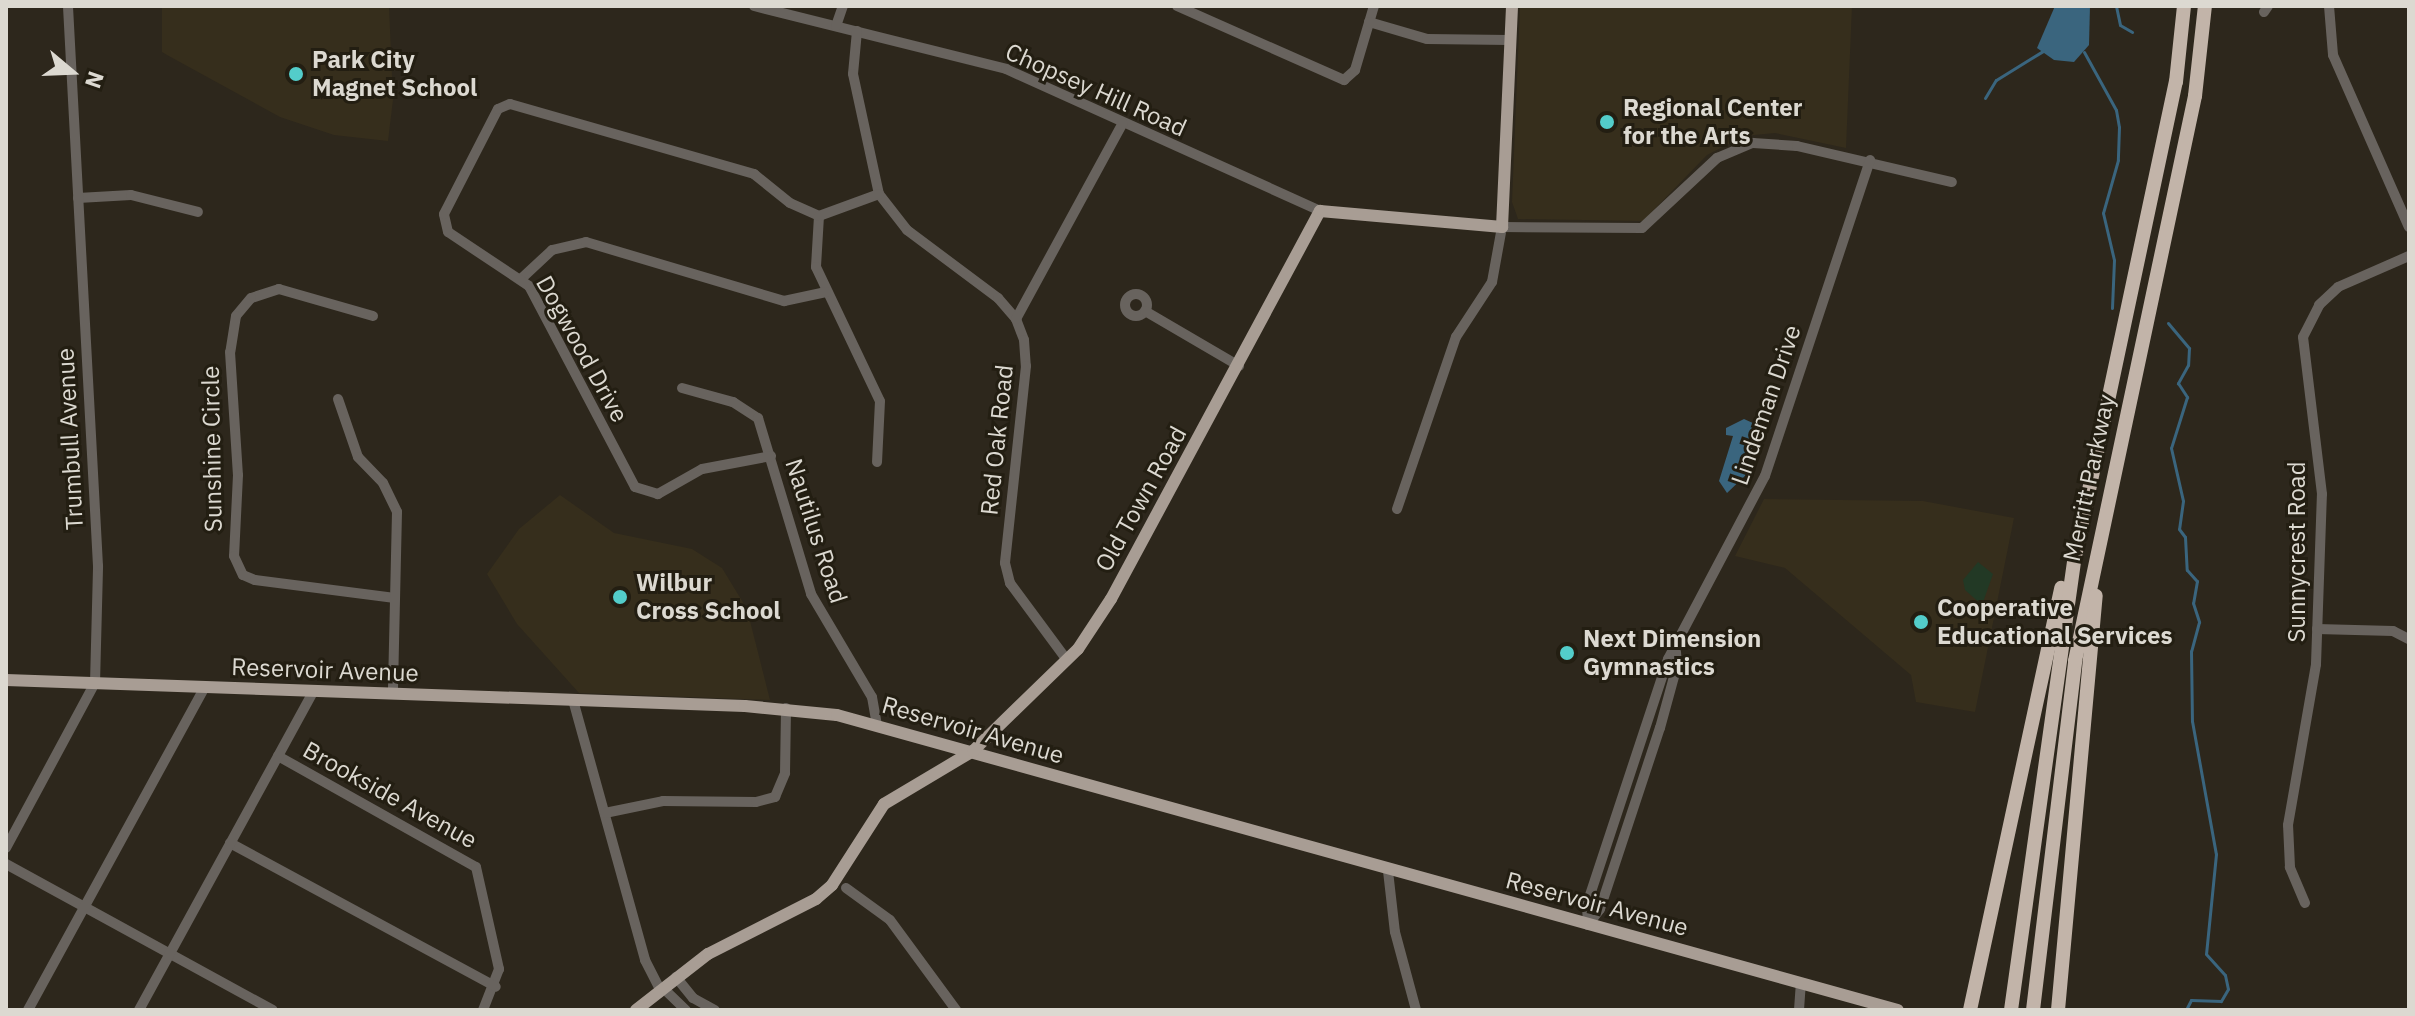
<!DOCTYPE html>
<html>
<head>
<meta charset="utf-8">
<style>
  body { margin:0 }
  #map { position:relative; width:2415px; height:1016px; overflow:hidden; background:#2d271c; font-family:"IBM Plex Sans",sans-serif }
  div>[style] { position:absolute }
  .built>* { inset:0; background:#362e1c }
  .green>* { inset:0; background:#223925 }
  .water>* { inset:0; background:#3a657e }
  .stream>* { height:3px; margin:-1.5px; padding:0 1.5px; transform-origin:1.5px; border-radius:1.5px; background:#3a657e }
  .minor>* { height:10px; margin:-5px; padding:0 5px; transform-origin:5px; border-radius:5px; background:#68635e }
  .minor>.ring { margin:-5px; padding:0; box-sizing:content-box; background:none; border:10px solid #68635e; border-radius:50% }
  .major>* { height:12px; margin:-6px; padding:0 6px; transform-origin:6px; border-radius:6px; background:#a89d94 }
  .highway>* { height:14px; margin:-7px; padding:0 7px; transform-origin:7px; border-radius:7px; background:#c2b4a9 }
  .dots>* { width:22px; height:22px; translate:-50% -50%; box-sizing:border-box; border:4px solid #231e12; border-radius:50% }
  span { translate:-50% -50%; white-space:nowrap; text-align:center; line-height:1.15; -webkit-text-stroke:6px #231e12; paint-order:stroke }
  .poi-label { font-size:24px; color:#dcd9d1; font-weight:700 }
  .left { translate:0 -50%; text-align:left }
  .street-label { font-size:24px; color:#dcd9d1 }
  .frame { position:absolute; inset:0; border:8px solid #dcd9d1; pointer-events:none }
  .north { position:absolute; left:32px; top:32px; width:80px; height:80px; -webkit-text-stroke:6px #231e12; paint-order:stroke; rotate:109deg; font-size:22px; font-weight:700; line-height:32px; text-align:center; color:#dcd9d1 }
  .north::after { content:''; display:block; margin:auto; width:28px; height:36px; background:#dcd9d1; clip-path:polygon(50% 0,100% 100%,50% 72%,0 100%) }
</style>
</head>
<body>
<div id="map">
  <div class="built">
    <i style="clip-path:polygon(162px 6px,389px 6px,393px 100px,388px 141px,334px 135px,280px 117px,167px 55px,162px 52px)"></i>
    <i style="clip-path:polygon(1520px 6px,1852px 6px,1846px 148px,1775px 133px,1744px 136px,1707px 155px,1643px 221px,1518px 219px,1512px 202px)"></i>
    <i style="clip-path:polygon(560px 495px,614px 533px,692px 549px,722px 568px,747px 609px,770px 700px,579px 693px,517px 624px,487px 574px,519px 529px)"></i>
    <i style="clip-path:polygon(1764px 499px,1923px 501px,2014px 518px,1975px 712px,1916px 702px,1911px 675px,1785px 568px,1735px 556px)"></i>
  </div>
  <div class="green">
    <i style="clip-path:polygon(1978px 562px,1993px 574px,1982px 605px,1965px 590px,1963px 580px)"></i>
  </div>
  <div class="water">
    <i style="clip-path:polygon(2055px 6px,2090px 6px,2089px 45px,2074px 62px,2054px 60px,2037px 48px)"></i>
    <i style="clip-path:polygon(1744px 419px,1755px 424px,1749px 472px,1727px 493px,1719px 481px,1733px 436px,1726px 435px,1726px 428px)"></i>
  </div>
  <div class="stream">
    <i style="left:2116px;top:6px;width:19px;rotate:78deg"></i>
    <i style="left:2120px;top:25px;width:14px;rotate:30deg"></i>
    <i style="left:2084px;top:52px;width:66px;rotate:61.1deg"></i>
    <i style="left:2116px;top:110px;width:17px;rotate:80deg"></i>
    <i style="left:2119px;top:127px;width:33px;rotate:92deg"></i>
    <i style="left:2118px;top:160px;width:55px;rotate:105.8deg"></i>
    <i style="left:2103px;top:213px;width:48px;rotate:76.8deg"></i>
    <i style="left:2114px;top:260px;width:48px;rotate:92.4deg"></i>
    <i style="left:1985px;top:98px;width:21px;rotate:-59deg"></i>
    <i style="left:1996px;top:80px;width:55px;rotate:-31.7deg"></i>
    <i style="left:2168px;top:323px;width:33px;rotate:50deg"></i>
    <i style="left:2189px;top:348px;width:17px;rotate:93deg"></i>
    <i style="left:2188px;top:365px;width:21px;rotate:119deg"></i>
    <i style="left:2178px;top:383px;width:17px;rotate:57deg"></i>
    <i style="left:2187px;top:397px;width:53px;rotate:107.4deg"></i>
    <i style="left:2171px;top:448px;width:54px;rotate:77.2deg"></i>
    <i style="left:2183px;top:501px;width:28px;rotate:98deg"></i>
    <i style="left:2179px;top:529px;width:10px;rotate:53deg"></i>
    <i style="left:2185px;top:537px;width:33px;rotate:87deg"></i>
    <i style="left:2187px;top:570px;width:15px;rotate:48deg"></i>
    <i style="left:2197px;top:581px;width:22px;rotate:100deg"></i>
    <i style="left:2193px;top:603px;width:20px;rotate:72deg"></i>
    <i style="left:2199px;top:622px;width:30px;rotate:105deg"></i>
    <i style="left:2191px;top:651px;width:70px;rotate:89.2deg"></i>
    <i style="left:2192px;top:721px;width:135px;rotate:79.8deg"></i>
    <i style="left:2216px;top:854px;width:100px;rotate:95.7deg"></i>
    <i style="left:2206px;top:954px;width:28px;rotate:48deg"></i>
    <i style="left:2225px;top:975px;width:14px;rotate:78deg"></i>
    <i style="left:2228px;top:989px;width:14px;rotate:120deg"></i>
    <i style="left:2221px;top:1001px;width:30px;rotate:-178deg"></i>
    <i style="left:2191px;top:1000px;width:11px;rotate:117deg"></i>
  </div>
  <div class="minor">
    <i style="left:754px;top:6px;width:260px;rotate:14deg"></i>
    <i style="left:1006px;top:69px;width:345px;rotate:24.3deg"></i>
    <i style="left:1177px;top:6px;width:183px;rotate:23.9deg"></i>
    <i style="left:1344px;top:80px;width:15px;rotate:-42deg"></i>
    <i style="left:1355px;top:70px;width:67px;rotate:-73.5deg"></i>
    <i style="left:2329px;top:6px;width:49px;rotate:85.3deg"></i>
    <i style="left:2333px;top:55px;width:188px;rotate:66.2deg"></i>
    <i style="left:2264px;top:12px;width:7px;rotate:-56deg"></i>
    <i style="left:1369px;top:22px;width:60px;rotate:16.3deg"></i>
    <i style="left:1427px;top:39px;width:82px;rotate:0.7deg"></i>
    <i style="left:836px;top:26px;width:21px;rotate:-71deg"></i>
    <i style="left:857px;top:31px;width:43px;rotate:95.3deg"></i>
    <i style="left:853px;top:74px;width:123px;rotate:77.8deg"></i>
    <i style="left:879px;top:194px;width:46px;rotate:52.1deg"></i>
    <i style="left:907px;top:230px;width:114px;rotate:36.8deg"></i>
    <i style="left:998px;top:298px;width:28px;rotate:49deg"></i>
    <i style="left:1016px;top:319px;width:22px;rotate:69deg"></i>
    <i style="left:1024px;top:340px;width:26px;rotate:86deg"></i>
    <i style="left:1026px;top:366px;width:198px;rotate:96.1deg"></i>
    <i style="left:1005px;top:563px;width:21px;rotate:76deg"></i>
    <i style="left:1010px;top:583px;width:96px;rotate:53.5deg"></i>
    <i style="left:78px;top:198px;width:53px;rotate:-3.2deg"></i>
    <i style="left:131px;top:195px;width:69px;rotate:14.2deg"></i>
    <i style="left:819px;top:216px;width:51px;rotate:93.4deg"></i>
    <i style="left:816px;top:267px;width:148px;rotate:64.5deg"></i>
    <i style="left:880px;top:401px;width:61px;rotate:92.8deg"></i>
    <i style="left:522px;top:278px;width:41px;rotate:-43deg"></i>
    <i style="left:552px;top:250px;width:35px;rotate:-13deg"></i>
    <i style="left:586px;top:242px;width:207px;rotate:16.6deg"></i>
    <i style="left:784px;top:301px;width:43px;rotate:-12.1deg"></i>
    <i class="ring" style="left:1125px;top:294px;width:12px;height:12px"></i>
    <i style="left:1145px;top:311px;width:109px;rotate:30.3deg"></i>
    <i style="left:373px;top:316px;width:98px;rotate:-164deg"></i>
    <i style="left:279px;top:289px;width:29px;rotate:162deg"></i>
    <i style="left:251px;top:298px;width:23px;rotate:130deg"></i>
    <i style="left:236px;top:316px;width:36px;rotate:99deg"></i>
    <i style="left:230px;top:352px;width:123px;rotate:86.3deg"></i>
    <i style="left:238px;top:475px;width:81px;rotate:92.8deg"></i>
    <i style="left:234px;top:556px;width:21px;rotate:65deg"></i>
    <i style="left:243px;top:575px;width:13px;rotate:23deg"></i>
    <i style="left:255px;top:580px;width:141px;rotate:7.3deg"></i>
    <i style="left:1016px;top:319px;width:223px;rotate:-61.4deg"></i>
    <i style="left:682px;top:388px;width:53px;rotate:15.4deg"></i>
    <i style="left:733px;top:402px;width:30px;rotate:33deg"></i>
    <i style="left:758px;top:418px;width:184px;rotate:73.2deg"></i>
    <i style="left:811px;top:594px;width:120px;rotate:59.4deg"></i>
    <i style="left:872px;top:697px;width:28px;rotate:80deg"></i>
    <i style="left:338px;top:399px;width:61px;rotate:71deg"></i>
    <i style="left:358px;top:457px;width:36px;rotate:46deg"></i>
    <i style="left:383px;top:483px;width:32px;rotate:64deg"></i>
    <i style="left:397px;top:512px;width:182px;rotate:91.3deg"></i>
    <i style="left:771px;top:456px;width:70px;rotate:169.3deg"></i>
    <i style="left:702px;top:469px;width:51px;rotate:150.4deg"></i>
    <i style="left:658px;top:494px;width:24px;rotate:-163deg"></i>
    <i style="left:635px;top:487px;width:227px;rotate:-117.8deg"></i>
    <i style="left:529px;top:286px;width:97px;rotate:-146.3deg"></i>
    <i style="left:448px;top:232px;width:18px;rotate:-103deg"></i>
    <i style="left:444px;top:214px;width:118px;rotate:-62.8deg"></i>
    <i style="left:498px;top:109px;width:13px;rotate:-23deg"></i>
    <i style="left:510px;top:104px;width:254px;rotate:16deg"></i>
    <i style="left:754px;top:174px;width:46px;rotate:38.9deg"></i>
    <i style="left:790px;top:203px;width:32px;rotate:24deg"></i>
    <i style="left:819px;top:216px;width:64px;rotate:-20.1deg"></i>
    <i style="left:1397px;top:509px;width:182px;rotate:-71.1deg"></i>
    <i style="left:1456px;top:337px;width:66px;rotate:-56.8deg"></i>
    <i style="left:1492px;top:282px;width:56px;rotate:-79.7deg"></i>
    <i style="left:1502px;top:227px;width:140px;rotate:0.4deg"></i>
    <i style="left:1642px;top:228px;width:103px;rotate:-43deg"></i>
    <i style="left:1717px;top:158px;width:39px;rotate:-23deg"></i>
    <i style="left:1753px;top:143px;width:44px;rotate:3.9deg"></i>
    <i style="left:1797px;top:146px;width:159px;rotate:13.1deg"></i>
    <i style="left:2317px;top:629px;width:76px;rotate:1.5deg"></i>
    <i style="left:2393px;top:631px;width:18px;rotate:27deg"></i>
    <i style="left:573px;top:700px;width:270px;rotate:74.5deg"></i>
    <i style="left:645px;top:960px;width:34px;rotate:63deg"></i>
    <i style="left:278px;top:756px;width:227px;rotate:29.3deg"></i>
    <i style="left:476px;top:867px;width:105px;rotate:77.3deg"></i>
    <i style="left:499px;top:969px;width:44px;rotate:111.3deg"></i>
    <i style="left:605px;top:813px;width:59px;rotate:-11.7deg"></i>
    <i style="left:663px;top:801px;width:93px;rotate:0.6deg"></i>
    <i style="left:756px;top:802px;width:20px;rotate:-15deg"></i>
    <i style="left:775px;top:797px;width:26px;rotate:-67deg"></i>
    <i style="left:785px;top:773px;width:65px;rotate:-89.1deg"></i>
    <i style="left:230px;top:843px;width:302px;rotate:28.4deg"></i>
    <i style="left:6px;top:848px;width:187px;rotate:-61.7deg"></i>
    <i style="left:95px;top:683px;width:117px;rotate:-88.5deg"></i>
    <i style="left:98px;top:566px;width:561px;rotate:-93.07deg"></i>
    <i style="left:6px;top:864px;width:304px;rotate:28.7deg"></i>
    <i style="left:1388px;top:871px;width:61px;rotate:83.5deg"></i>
    <i style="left:1395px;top:932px;width:81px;rotate:74.9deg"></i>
    <i style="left:846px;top:888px;width:54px;rotate:36deg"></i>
    <i style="left:890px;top:920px;width:112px;rotate:53.7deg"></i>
    <i style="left:2305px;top:903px;width:39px;rotate:-113deg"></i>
    <i style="left:2290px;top:867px;width:42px;rotate:-92.7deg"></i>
    <i style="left:2288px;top:825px;width:163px;rotate:-80.1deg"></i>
    <i style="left:2316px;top:664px;width:170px;rotate:-88deg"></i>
    <i style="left:2322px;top:494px;width:158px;rotate:-96.9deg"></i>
    <i style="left:2303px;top:337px;width:36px;rotate:-63deg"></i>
    <i style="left:2319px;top:305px;width:26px;rotate:-43deg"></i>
    <i style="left:2338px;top:287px;width:77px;rotate:-23.6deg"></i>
    <i style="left:1588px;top:925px;width:21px;rotate:-93deg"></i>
    <i style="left:1587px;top:904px;width:258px;rotate:-71.7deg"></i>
    <i style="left:1668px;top:659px;width:207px;rotate:-62.1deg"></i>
    <i style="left:1765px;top:476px;width:333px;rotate:-71.6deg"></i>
    <i style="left:1588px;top:925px;width:20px;rotate:-53deg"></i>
    <i style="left:1600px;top:909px;width:191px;rotate:-71.7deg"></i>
    <i style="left:1660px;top:728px;width:64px;rotate:-74.7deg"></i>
    <i style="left:1677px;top:666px;width:14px;rotate:-94deg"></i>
    <i style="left:676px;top:977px;width:27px;rotate:51deg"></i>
    <i style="left:693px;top:998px;width:25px;rotate:29deg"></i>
    <i style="left:663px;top:988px;width:32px;rotate:44deg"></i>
    <i style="left:28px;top:1010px;width:367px;rotate:-61.3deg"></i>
    <i style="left:139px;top:1010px;width:364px;rotate:-61.3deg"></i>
    <i style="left:1799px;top:1010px;width:27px;rotate:-86deg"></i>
  </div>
  <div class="major">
    <i style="left:6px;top:680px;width:739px;rotate:2.01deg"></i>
    <i style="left:745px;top:706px;width:92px;rotate:5.6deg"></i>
    <i style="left:837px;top:715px;width:1101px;rotate:15.54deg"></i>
    <i style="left:636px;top:1010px;width:91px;rotate:-37.9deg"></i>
    <i style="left:708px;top:954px;width:121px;rotate:-27deg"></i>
    <i style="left:816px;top:899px;width:21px;rotate:-41deg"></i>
    <i style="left:832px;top:885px;width:96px;rotate:-57.3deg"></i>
    <i style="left:884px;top:804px;width:104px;rotate:-30.8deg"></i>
    <i style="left:973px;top:751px;width:146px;rotate:-44.2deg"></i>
    <i style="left:1078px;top:649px;width:60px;rotate:-56.6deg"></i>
    <i style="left:1111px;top:599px;width:441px;rotate:-61.7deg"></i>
    <i style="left:1320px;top:211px;width:183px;rotate:5deg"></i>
    <i style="left:1502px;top:227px;width:221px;rotate:-87.4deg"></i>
  </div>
  <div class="highway">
    <i style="left:1970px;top:1010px;width:432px;rotate:-77.8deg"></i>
    <i style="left:2011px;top:1010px;width:458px;rotate:-82deg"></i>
    <i style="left:2075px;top:556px;width:485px;rotate:-78deg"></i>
    <i style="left:2176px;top:82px;width:76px;rotate:-84deg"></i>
    <i style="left:2033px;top:1010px;width:352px;rotate:-83.1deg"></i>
    <i style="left:2075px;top:661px;width:578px;rotate:-78.01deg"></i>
    <i style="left:2195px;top:96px;width:91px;rotate:-83.7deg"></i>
    <i style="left:2058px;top:1010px;width:416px;rotate:-84.8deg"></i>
  </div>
  <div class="dots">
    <i style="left:296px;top:74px;background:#53cdca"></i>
    <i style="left:1607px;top:122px;background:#53cdca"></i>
    <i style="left:620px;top:597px;background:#53cdca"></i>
    <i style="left:1921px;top:622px;background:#53cdca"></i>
    <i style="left:1567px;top:653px;background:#53cdca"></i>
  </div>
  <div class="poi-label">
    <span class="left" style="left:312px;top:74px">Park City<br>Magnet School</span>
    <span class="left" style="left:1623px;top:122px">Regional Center<br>for the Arts</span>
    <span class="left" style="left:636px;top:597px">Wilbur<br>Cross School</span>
    <span class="left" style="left:1937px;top:622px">Cooperative<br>Educational Services</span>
    <span class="left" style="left:1583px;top:653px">Next Dimension<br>Gymnastics</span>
  </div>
  <div class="street-label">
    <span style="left:1096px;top:90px;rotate:24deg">Chopsey Hill Road</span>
    <span style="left:582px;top:349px;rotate:61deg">Dogwood Drive</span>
    <span style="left:1766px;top:405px;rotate:-71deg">Lindeman Drive</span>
    <span style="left:70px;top:439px;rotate:-93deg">Trumbull Avenue</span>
    <span style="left:997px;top:440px;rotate:-84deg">Red Oak Road</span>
    <span style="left:212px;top:449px;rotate:-91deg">Sunshine Circle</span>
    <span style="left:2089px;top:478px;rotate:-78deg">Merritt Parkway</span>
    <span style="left:1141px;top:499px;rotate:-61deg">Old Town Road</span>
    <span style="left:816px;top:531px;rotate:72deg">Nautilus Road</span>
    <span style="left:2297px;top:552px;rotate:-90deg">Sunnycrest Road</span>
    <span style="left:325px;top:670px;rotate:2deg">Reservoir Avenue</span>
    <span style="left:973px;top:730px;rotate:16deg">Reservoir Avenue</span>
    <span style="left:390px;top:795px;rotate:29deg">Brookside Avenue</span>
    <span style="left:1597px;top:904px;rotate:15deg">Reservoir Avenue</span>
  </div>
  <div class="frame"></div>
  <div class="north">N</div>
</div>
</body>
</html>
